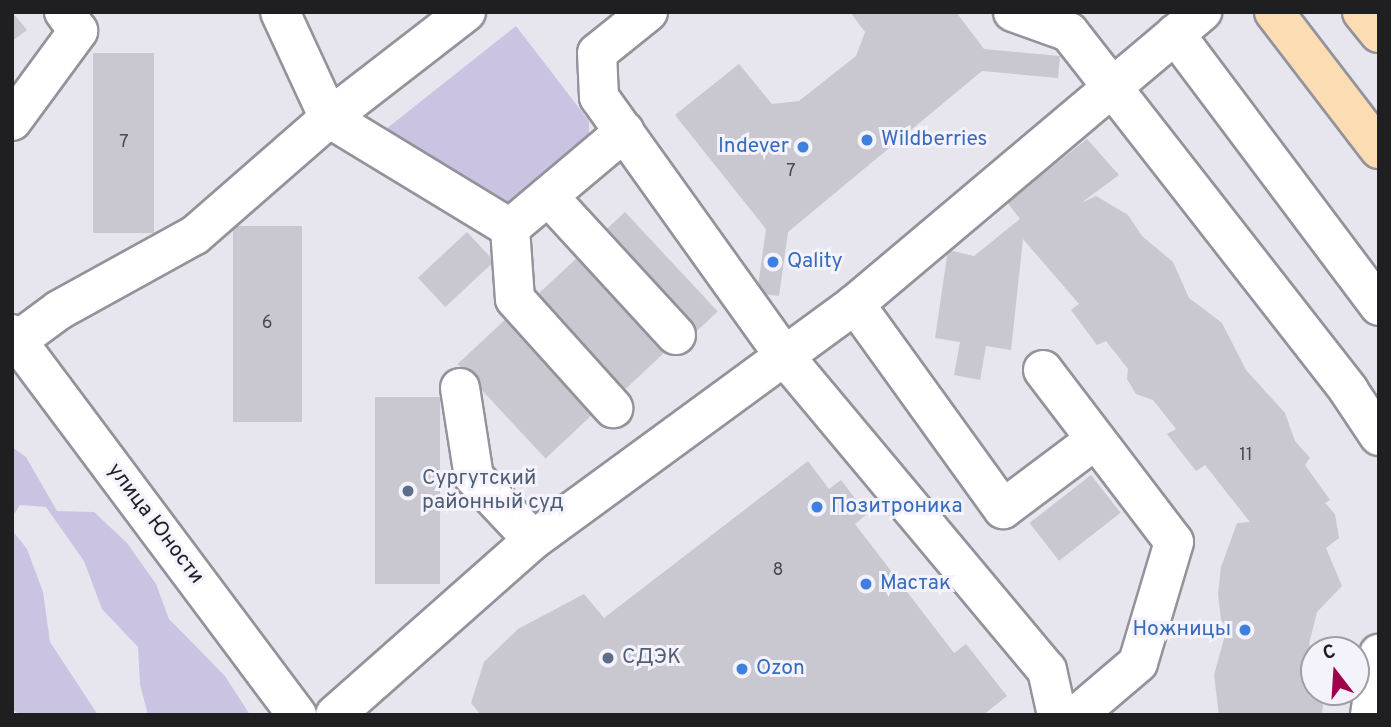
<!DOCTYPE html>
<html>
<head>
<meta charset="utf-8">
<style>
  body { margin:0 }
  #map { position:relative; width:1391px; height:727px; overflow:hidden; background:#e7e5ee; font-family:Overpass,sans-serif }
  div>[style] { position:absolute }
  .green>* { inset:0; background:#cbc3e2 }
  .building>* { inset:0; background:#c9c7d0; transform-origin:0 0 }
  .roads { filter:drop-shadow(2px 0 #94929b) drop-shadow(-2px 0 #94929b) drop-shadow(0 2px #94929b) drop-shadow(0 -2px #94929b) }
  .minor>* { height:38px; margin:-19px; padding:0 19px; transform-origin:19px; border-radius:19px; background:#fff }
  .major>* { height:38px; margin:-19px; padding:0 19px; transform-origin:19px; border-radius:19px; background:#fcdcb2 }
  .dots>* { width:19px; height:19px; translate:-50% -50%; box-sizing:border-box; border:4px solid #f4f2fb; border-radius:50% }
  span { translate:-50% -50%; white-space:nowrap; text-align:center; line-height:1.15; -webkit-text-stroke:6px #f4f2fb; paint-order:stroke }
  .number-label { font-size:18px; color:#4a494e }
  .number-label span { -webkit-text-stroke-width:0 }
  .shop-label { font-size:21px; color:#366cbe }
  .left { translate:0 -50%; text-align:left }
  .right { translate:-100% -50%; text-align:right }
  .service-label { font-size:21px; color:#4e5e75 }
  .street-label { font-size:21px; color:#1f1f22 }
  .frame { position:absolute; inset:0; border:14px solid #1f1f22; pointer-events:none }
  .north { position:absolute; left:1300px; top:636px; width:70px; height:70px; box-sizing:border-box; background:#f4f2fb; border:2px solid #9f9ea4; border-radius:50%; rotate:343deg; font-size:19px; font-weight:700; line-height:28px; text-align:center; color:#1f1f22 }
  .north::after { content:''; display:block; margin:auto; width:24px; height:32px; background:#9e034b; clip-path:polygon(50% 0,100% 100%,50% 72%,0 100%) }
</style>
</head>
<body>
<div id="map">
  <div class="green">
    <i style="clip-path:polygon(516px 26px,589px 121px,589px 147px,508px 207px,381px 133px)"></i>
    <i style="clip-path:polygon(12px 447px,26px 457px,57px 511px,94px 512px,127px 543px,156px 584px,169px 619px,225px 676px,250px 715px,148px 715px,140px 684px,138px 647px,102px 609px,84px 561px,46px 507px,20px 505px,12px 517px)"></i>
    <i style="clip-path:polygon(12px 530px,27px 549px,43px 592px,50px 642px,98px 715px,21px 715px,12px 710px)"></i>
  </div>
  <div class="building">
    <i style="clip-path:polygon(12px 12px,27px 30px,12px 41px)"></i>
    <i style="clip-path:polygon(850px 12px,956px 12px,984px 49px,1060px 56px,1058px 78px,982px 71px,788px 232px,779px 296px,757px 293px,766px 229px,675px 115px,739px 64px,772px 104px,799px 101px,856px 56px,865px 32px)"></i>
    <i style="left:93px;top:53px;width:61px;height:180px"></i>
    <i style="clip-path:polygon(1087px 139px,1119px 175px,1081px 203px,1096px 196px,1128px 215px,1142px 236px,1173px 262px,1189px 298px,1222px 323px,1246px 370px,1285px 413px,1295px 441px,1310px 458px,1305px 465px,1330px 500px,1325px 503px,1335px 514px,1339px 538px,1326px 548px,1342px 586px,1317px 612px,1309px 644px,1314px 650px,1314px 692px,1324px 692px,1322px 715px,1219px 715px,1214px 675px,1227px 628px,1221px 620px,1218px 594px,1221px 567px,1237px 523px,1250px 522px,1205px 465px,1196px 471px,1167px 434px,1176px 429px,1153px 400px,1136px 394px,1127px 379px,1128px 369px,1106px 341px,1097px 345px,1071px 310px,1079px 304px,1023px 239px,1011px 350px,986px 346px,980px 380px,954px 375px,960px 342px,935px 338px,948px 250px,974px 256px,1020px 219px,1007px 202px)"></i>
    <i style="left:625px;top:212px;width:136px;height:35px;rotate:47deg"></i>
    <i style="left:233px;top:226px;width:69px;height:196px"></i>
    <i style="left:467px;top:232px;width:40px;height:67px;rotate:47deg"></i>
    <i style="left:580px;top:255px;width:129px;height:66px;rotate:47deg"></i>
    <i style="left:508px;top:317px;width:129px;height:69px;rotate:47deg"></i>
    <i style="left:375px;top:397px;width:65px;height:187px"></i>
    <i style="clip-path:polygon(808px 461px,829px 489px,841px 480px,867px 514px,855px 524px,954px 653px,966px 644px,1007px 696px,983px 715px,481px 715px,471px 703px,484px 662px,518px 629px,584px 594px,604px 618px)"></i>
    <i style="left:1091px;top:475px;width:48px;height:78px;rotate:52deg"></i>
  </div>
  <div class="roads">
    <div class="minor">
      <i style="left:280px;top:12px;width:117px;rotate:65.2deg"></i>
      <i style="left:329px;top:118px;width:212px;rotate:31.3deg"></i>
      <i style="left:510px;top:228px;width:150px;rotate:-40.1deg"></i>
      <i style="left:648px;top:12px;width:65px;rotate:141.2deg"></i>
      <i style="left:597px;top:53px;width:44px;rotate:87.4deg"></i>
      <i style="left:599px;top:97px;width:320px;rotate:54.4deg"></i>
      <i style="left:785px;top:357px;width:408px;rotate:50.1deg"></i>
      <i style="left:1047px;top:670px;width:46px;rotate:77.5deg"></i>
      <i style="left:1013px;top:12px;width:59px;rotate:19.7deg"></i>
      <i style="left:1069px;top:32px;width:455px;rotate:52deg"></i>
      <i style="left:1349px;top:391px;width:54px;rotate:56.3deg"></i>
      <i style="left:1175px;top:34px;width:340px;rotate:53.1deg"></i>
      <i style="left:12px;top:121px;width:112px;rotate:-53.7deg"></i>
      <i style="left:78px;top:31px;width:24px;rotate:-126deg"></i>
      <i style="left:548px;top:196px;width:189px;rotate:47.4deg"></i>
      <i style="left:510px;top:228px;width:71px;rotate:86deg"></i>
      <i style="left:515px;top:299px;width:147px;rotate:48deg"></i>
      <i style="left:855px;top:304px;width:253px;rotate:54.2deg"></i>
      <i style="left:1003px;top:509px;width:115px;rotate:-36.9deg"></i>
      <i style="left:12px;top:334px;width:476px;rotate:53.2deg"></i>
      <i style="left:17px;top:341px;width:52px;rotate:-36.4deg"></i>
      <i style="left:59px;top:310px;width:155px;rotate:-28.9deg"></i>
      <i style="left:195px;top:235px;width:178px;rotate:-41.1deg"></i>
      <i style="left:329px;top:118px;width:173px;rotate:-37.7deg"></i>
      <i style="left:1043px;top:370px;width:216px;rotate:52.7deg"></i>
      <i style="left:1174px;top:542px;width:126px;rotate:106.6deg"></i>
      <i style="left:1138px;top:663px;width:80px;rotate:139.6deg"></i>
      <i style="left:460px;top:388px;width:90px;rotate:81.1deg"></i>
      <i style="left:474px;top:477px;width:86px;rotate:46.9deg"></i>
      <i style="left:335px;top:715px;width:264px;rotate:-41.5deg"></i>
      <i style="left:533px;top:540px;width:399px;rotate:-36.2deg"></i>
      <i style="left:855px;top:304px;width:454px;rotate:-40.1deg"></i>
      <i style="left:1370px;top:715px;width:62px;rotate:-81.6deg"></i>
    </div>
    <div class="major">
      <i style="left:1274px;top:12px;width:173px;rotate:52.5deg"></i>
      <i style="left:1362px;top:12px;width:27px;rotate:51deg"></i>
    </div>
  </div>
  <div class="dots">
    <i style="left:867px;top:140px;background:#3f7fe0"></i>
    <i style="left:803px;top:147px;background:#3f7fe0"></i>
    <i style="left:773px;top:262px;background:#3f7fe0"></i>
    <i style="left:408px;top:491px;background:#5c6f8a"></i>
    <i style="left:817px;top:507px;background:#3f7fe0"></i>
    <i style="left:866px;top:584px;background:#3f7fe0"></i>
    <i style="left:1245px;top:630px;background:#3f7fe0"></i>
    <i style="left:608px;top:658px;background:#5c6f8a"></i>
    <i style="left:742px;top:669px;background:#3f7fe0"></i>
  </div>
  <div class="number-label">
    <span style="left:124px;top:143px">7</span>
    <span style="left:791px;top:172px">7</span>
    <span style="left:267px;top:324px">6</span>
    <span style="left:1246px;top:456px">11</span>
    <span style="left:778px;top:571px">8</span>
  </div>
  <div class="shop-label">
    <span class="left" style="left:881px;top:140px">Wildberries</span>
    <span class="right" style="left:789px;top:147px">Indever</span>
    <span class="left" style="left:787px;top:262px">Qality</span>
    <span class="left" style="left:831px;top:507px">Позитроника</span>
    <span class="left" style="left:880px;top:584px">Мастак</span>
    <span class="right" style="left:1231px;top:630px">Ножницы</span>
    <span class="left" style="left:756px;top:669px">Ozon</span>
  </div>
  <div class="service-label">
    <span class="left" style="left:422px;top:491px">Сургутский<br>районный суд</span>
    <span class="left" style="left:622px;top:658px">СДЭК</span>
  </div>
  <div class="street-label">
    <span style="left:155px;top:524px;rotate:53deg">улица Юности</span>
  </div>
  <div class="frame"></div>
  <div class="north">С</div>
</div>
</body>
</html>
